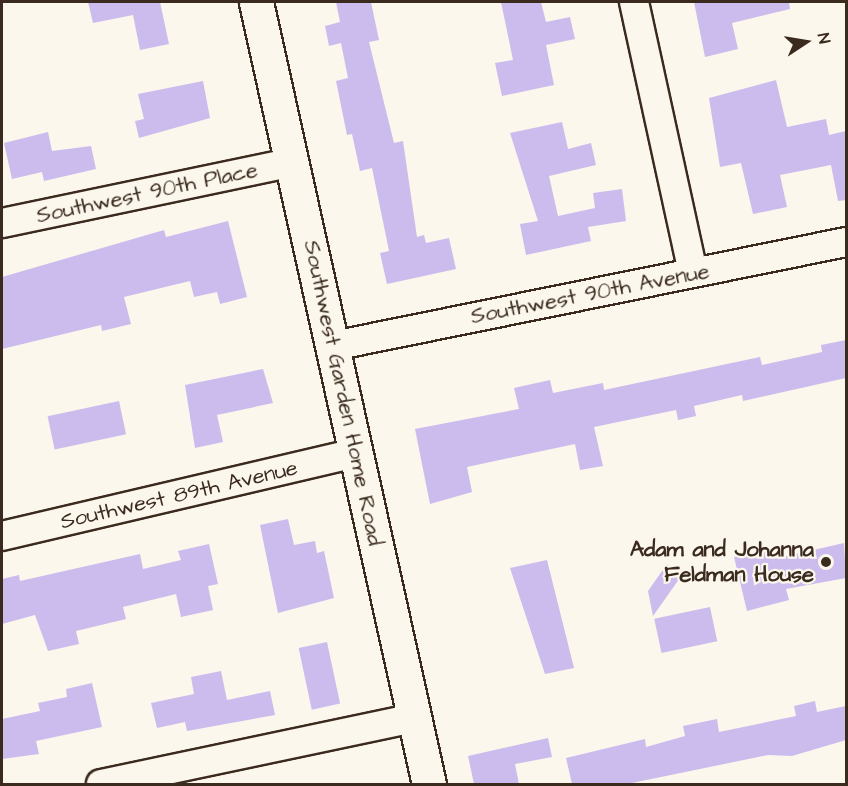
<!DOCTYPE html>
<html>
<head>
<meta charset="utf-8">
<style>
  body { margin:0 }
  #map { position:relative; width:848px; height:786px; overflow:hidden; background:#fbf7ec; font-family:"Architects Daughter",sans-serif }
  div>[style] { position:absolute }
  .building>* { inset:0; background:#ccbced; transform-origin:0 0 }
  .roads { filter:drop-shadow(2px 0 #3b2a1e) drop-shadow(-2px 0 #3b2a1e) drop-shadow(0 2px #3b2a1e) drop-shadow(0 -2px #3b2a1e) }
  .street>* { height:28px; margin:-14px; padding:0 14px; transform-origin:14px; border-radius:14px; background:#fbf7ec }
  .secondary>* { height:33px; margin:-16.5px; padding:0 16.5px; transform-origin:16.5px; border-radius:16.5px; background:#fbf7ec }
  .dots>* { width:16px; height:16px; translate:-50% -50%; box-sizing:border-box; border:3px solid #fbf7ec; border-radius:50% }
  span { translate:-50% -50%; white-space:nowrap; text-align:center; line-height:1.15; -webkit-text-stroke:4.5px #fbf7ec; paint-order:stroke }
  .street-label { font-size:22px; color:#3b2a1e }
  .poi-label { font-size:22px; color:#3b2a1e; font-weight:700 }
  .right { translate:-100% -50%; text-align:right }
  .frame { position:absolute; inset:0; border:3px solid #3b2a1e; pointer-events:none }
  .north { position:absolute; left:776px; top:12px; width:60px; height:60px; -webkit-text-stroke:4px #fbf7ec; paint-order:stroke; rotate:78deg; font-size:16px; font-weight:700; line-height:24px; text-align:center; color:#3b2a1e }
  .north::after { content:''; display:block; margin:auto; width:21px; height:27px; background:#3b2a1e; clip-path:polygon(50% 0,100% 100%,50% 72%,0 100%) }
</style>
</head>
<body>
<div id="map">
  <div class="building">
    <i style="clip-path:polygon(88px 2px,160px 2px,169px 44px,140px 50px,133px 15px,93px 23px)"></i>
    <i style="clip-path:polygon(336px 2px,371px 2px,379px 40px,369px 42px,394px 143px,403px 141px,417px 237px,424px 235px,426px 243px,449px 238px,456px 269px,387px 284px,380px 253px,389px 251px,372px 168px,360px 171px,352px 134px,347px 135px,336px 81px,348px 78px,341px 43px,329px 46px,325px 26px,340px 22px)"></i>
    <i style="clip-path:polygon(501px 2px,541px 2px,546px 22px,570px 17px,575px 39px,546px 45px,554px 85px,502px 96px,495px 63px,513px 60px)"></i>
    <i style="clip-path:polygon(694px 2px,789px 2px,790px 9px,732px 23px,738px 49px,705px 57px)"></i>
    <i style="clip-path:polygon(776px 80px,787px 127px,826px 119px,829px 135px,846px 131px,846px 200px,838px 201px,831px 165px,780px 175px,787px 207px,753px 214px,741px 163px,720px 167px,709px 98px)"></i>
    <i style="clip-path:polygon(203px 81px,210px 118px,139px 138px,135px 121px,144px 119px,138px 94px)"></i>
    <i style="clip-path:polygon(562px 122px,568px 149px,591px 143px,596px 165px,549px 176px,558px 216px,595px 208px,593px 193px,622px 189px,626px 221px,588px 227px,591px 241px,526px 255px,520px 224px,538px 221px,510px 133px)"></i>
    <i style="clip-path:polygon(48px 132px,52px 151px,91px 146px,96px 169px,44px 181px,42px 172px,12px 179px,4px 143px)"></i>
    <i style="clip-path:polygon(228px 221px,247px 297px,220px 304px,217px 292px,194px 297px,190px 281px,124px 297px,131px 324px,102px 331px,101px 325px,2px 349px,2px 277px,164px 230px,166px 237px)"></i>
    <i style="clip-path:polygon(846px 340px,846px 378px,743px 401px,742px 395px,694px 406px,696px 416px,678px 420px,676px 410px,594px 427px,603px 466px,580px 470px,575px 444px,467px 467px,472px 492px,430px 504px,415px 429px,519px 409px,514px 388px,550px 380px,553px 393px,603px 383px,604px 390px,760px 357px,762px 365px,822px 352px,821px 345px)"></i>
    <i style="clip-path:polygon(263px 369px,273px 403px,217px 415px,223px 442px,195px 448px,185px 385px)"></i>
    <i style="left:119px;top:401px;width:34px;height:73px;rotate:78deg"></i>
    <i style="clip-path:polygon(288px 519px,294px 545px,315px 541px,317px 553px,324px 551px,334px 598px,278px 613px,260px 525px)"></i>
    <i style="clip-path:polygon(844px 543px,846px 578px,786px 589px,789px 600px,747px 611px,734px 557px,775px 547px,778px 558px)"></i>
    <i style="clip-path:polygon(209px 544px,218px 584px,208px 586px,213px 610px,181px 617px,176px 594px,123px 607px,126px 619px,76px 631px,79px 644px,48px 651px,35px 615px,2px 624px,2px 579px,19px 575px,20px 581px,140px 554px,143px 569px,181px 560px,178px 551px)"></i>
    <i style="clip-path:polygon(547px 560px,574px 668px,545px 674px,510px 568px)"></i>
    <i style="clip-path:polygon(667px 564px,682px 575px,653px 616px,648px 591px)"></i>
    <i style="left:710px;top:607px;width:35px;height:57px;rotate:78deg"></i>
    <i style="left:327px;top:642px;width:63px;height:29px;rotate:78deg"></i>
    <i style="clip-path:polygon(221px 671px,227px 700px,270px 691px,275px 715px,187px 731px,185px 722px,157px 728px,151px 703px,194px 694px,191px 677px)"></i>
    <i style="clip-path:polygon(92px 683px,102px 727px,36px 741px,39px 754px,2px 759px,2px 719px,40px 711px,38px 703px,67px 697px,66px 689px)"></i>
    <i style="clip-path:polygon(815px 701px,817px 712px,846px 706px,846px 740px,792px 756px,768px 755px,627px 784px,572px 784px,566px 758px,645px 739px,646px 747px,685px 736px,683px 726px,717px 719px,719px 732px,796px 716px,794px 706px)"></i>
    <i style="clip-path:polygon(548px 738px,552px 757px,515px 764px,519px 784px,474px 784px,468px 756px)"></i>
  </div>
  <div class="roads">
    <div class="street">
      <i style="left:634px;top:2px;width:276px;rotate:77.7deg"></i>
      <i style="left:2px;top:223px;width:297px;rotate:-11.8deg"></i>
      <i style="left:333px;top:346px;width:523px;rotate:-11.46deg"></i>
      <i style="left:2px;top:536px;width:364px;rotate:-13.2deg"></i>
      <i style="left:101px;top:784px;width:320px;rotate:-11.9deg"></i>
    </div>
    <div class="secondary">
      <i style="left:256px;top:2px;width:801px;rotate:77.53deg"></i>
    </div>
  </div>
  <div class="dots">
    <i style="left:826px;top:562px;background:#3b2a1e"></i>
  </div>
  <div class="street-label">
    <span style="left:147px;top:193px;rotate:-12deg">Southwest 90th Place</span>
    <span style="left:590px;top:294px;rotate:-11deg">Southwest 90th Avenue</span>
    <span style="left:343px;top:393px;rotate:78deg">Southwest Garden Home Road</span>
    <span style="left:179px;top:495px;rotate:-13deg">Southwest 89th Avenue</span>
  </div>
  <div class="poi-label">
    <span class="right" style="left:814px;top:562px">Adam and Johanna<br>Feldman House</span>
  </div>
  <div class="frame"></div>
  <div class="north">N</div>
</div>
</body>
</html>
